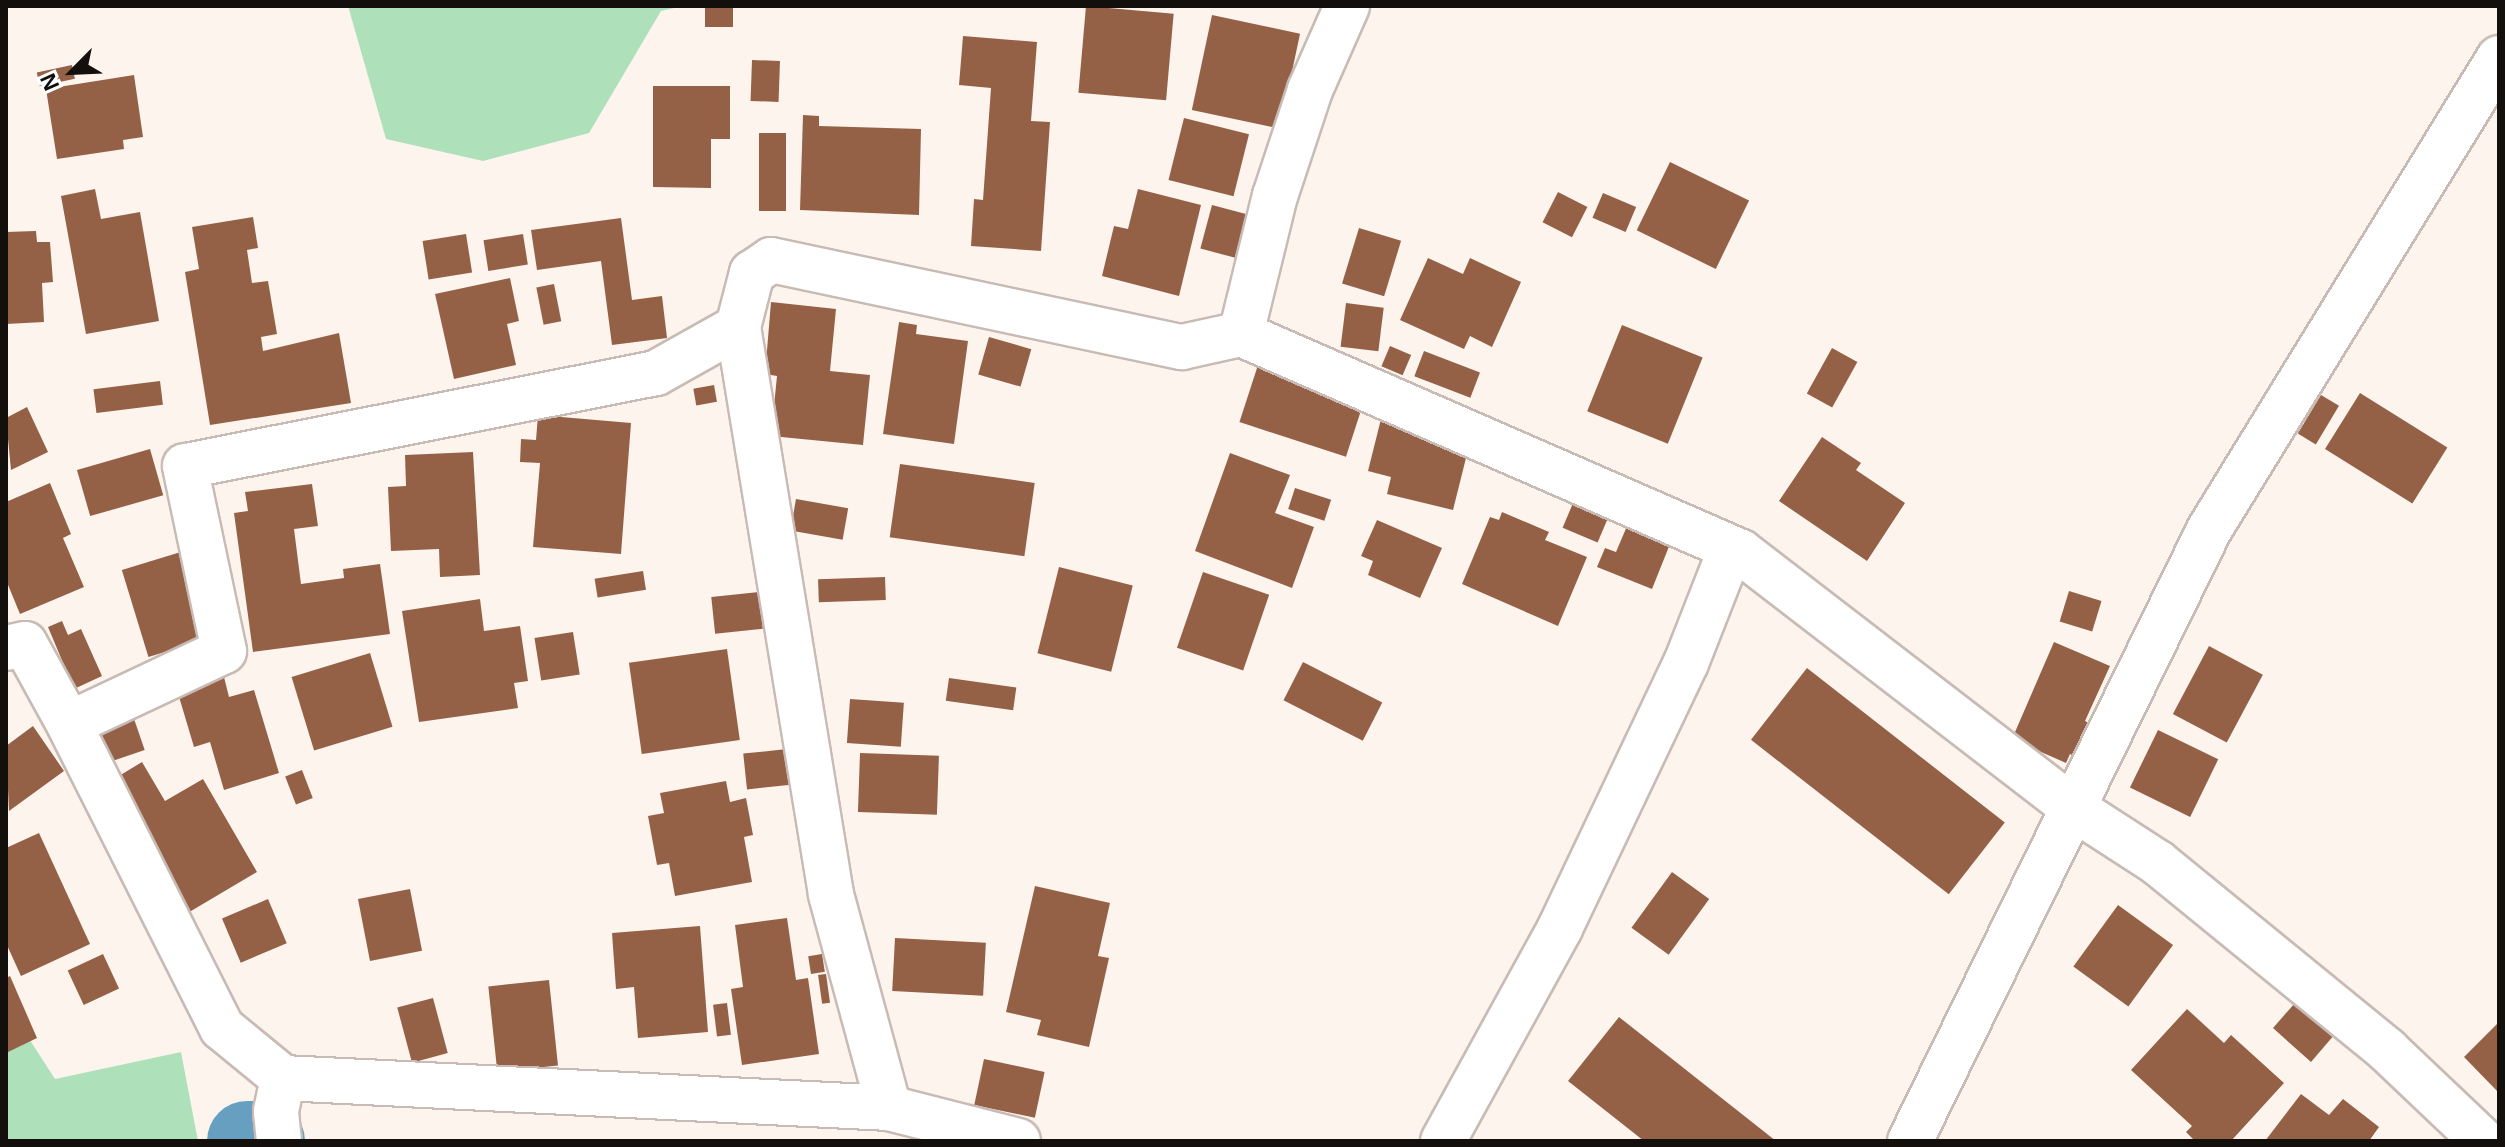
<!DOCTYPE html>
<html>
<head>
<meta charset="utf-8">
<style>
  body { margin:0 }
  #map { position:relative; width:2505px; height:1147px; overflow:hidden; background:#fef4ee; font-family:Helvetica,sans-serif }
  div>[style] { position:absolute }
  .green>* { inset:0; background:#aee1b9 }
  .river>* { height:80px; margin:-40px; padding:0 40px; transform-origin:40px; border-radius:40px; background:#669fc0 }
  .building>* { inset:0; background:#946147; transform-origin:0 0 }
  .roads { filter:drop-shadow(2px 0 #c8bbb5) drop-shadow(-2px 0 #c8bbb5) drop-shadow(0 2px #c8bbb5) drop-shadow(0 -2px #c8bbb5) }
  .minor>* { height:44px; margin:-22px; padding:0 22px; transform-origin:22px; border-radius:22px; background:#fff }
  span { translate:-50% -50%; white-space:nowrap; text-align:center; line-height:1.15; -webkit-text-stroke:6px #fff; paint-order:stroke }
  .frame { position:absolute; inset:0; border:8px solid #130f0c; pointer-events:none }
  .north { position:absolute; left:32px; top:32px; width:80px; height:80px; -webkit-text-stroke:6px #fff; paint-order:stroke; rotate:246deg; font-size:22px; font-weight:700; line-height:32px; text-align:center; color:#130f0c }
  .north::after { content:''; display:block; margin:auto; width:28px; height:36px; background:#130f0c; clip-path:polygon(50% 0,100% 100%,50% 72%,0 100%) }
</style>
</head>
<body>
<div id="map">
  <div class="green">
    <i style="clip-path:polygon(348px 6px,683px 6px,661px 11px,589px 133px,483px 161px,386px 139px)"></i>
    <i style="clip-path:polygon(6px 1003px,55px 1079px,181px 1052px,198px 1141px,6px 1141px)"></i>
  </div>
  <div class="river">
    <i style="left:247px;top:1141px;width:18px"></i>
  </div>
  <div class="building">
    <i style="left:705px;top:6px;width:28px;height:21px"></i>
    <i style="left:1086px;top:6px;width:88px;height:87px;rotate:5deg"></i>
    <i style="left:1212px;top:15px;width:90px;height:97px;rotate:12deg"></i>
    <i style="clip-path:polygon(963px 36px,1037px 42px,1031px 121px,1050px 122px,1041px 251px,971px 246px,974px 199px,983px 200px,991px 88px,959px 85px)"></i>
    <i style="left:752px;top:60px;width:28px;height:41px;rotate:2deg"></i>
    <i style="left:72px;top:65px;width:14px;height:36px;rotate:78deg"></i>
    <i style="clip-path:polygon(134px 75px,143px 137px,123px 140px,124px 149px,57px 159px,46px 89px)"></i>
    <i style="clip-path:polygon(653px 86px,730px 86px,730px 139px,711px 139px,711px 188px,653px 187px)"></i>
    <i style="clip-path:polygon(803px 115px,819px 116px,819px 126px,921px 129px,919px 215px,800px 210px)"></i>
    <i style="left:1184px;top:118px;width:67px;height:64px;rotate:14deg"></i>
    <i style="left:759px;top:133px;width:27px;height:78px"></i>
    <i style="left:1670px;top:162px;width:88px;height:76px;rotate:26deg"></i>
    <i style="clip-path:polygon(95px 189px,101px 219px,140px 212px,159px 321px,86px 334px,61px 196px)"></i>
    <i style="clip-path:polygon(1138px 189px,1201px 205px,1179px 296px,1102px 276px,1114px 226px,1128px 229px)"></i>
    <i style="left:1558px;top:192px;width:33px;height:34px;rotate:27deg"></i>
    <i style="left:1603px;top:193px;width:36px;height:27px;rotate:23deg"></i>
    <i style="left:1212px;top:205px;width:41px;height:45px;rotate:15deg"></i>
    <i style="clip-path:polygon(253px 217px,258px 248px,247px 250px,252px 283px,268px 281px,277px 334px,261px 337px,263px 351px,339px 333px,351px 403px,210px 425px,185px 272px,199px 269px,192px 227px)"></i>
    <i style="clip-path:polygon(621px 218px,632px 300px,662px 296px,667px 338px,612px 345px,601px 261px,537px 270px,531px 230px)"></i>
    <i style="left:1359px;top:228px;width:44px;height:58px;rotate:17deg"></i>
    <i style="clip-path:polygon(36px 231px,37px 242px,50px 242px,53px 282px,42px 283px,44px 322px,6px 324px,6px 232px)"></i>
    <i style="left:466px;top:234px;width:39px;height:44px;rotate:81deg"></i>
    <i style="left:523px;top:234px;width:31px;height:40px;rotate:81deg"></i>
    <i style="clip-path:polygon(1428px 258px,1463px 274px,1470px 258px,1521px 282px,1492px 347px,1470px 336px,1464px 349px,1400px 320px)"></i>
    <i style="clip-path:polygon(510px 278px,519px 321px,507px 324px,516px 365px,454px 379px,435px 294px)"></i>
    <i style="left:554px;top:284px;width:38px;height:18px;rotate:79deg"></i>
    <i style="clip-path:polygon(771px 302px,836px 309px,830px 371px,870px 375px,863px 445px,771px 436px,777px 376px,765px 374px)"></i>
    <i style="left:1346px;top:303px;width:38px;height:44px;rotate:7deg"></i>
    <i style="clip-path:polygon(899px 322px,917px 325px,916px 334px,968px 341px,954px 444px,883px 434px)"></i>
    <i style="left:1622px;top:325px;width:87px;height:93px;rotate:22deg"></i>
    <i style="left:989px;top:337px;width:44px;height:39px;rotate:16deg"></i>
    <i style="left:1390px;top:346px;width:23px;height:22px;rotate:23deg"></i>
    <i style="left:1832px;top:348px;width:29px;height:52px;rotate:29deg"></i>
    <i style="left:1424px;top:351px;width:60px;height:27px;rotate:21deg"></i>
    <i style="left:1258px;top:365px;width:112px;height:60px;rotate:18deg"></i>
    <i style="left:160px;top:381px;width:24px;height:67px;rotate:83deg"></i>
    <i style="left:714px;top:385px;width:17px;height:21px;rotate:80deg"></i>
    <i style="left:2360px;top:393px;width:103px;height:66px;rotate:32deg"></i>
    <i style="left:2321px;top:395px;width:21px;height:45px;rotate:31deg"></i>
    <i style="clip-path:polygon(27px 407px,48px 452px,11px 470px,6px 418px)"></i>
    <i style="clip-path:polygon(538px 415px,631px 423px,621px 554px,533px 547px,540px 463px,520px 462px,521px 439px,536px 440px)"></i>
    <i style="clip-path:polygon(1381px 419px,1470px 442px,1453px 510px,1387px 494px,1391px 477px,1368px 471px)"></i>
    <i style="clip-path:polygon(1822px 437px,1861px 463px,1856px 470px,1905px 503px,1867px 561px,1779px 501px)"></i>
    <i style="left:150px;top:449px;width:48px;height:76px;rotate:74deg"></i>
    <i style="clip-path:polygon(473px 452px,480px 575px,440px 577px,439px 549px,391px 551px,388px 487px,406px 486px,405px 455px)"></i>
    <i style="clip-path:polygon(1230px 453px,1290px 475px,1275px 513px,1314px 527px,1292px 588px,1195px 551px)"></i>
    <i style="left:900px;top:464px;width:136px;height:74px;rotate:8deg"></i>
    <i style="clip-path:polygon(50px 483px,71px 534px,63px 538px,84px 587px,20px 614px,6px 580px,6px 502px)"></i>
    <i style="clip-path:polygon(312px 484px,318px 526px,294px 529px,301px 584px,344px 578px,343px 569px,380px 564px,390px 634px,253px 652px,234px 513px,248px 511px,245px 492px)"></i>
    <i style="left:1295px;top:488px;width:38px;height:22px;rotate:18deg"></i>
    <i style="left:1579px;top:489px;width:38px;height:42px;rotate:23deg"></i>
    <i style="left:796px;top:499px;width:53px;height:32px;rotate:10deg"></i>
    <i style="clip-path:polygon(1502px 512px,1549px 532px,1545px 540px,1587px 557px,1558px 626px,1462px 584px,1490px 517px,1499px 520px)"></i>
    <i style="clip-path:polygon(1633px 512px,1676px 529px,1652px 589px,1597px 567px,1605px 548px,1616px 552px)"></i>
    <i style="clip-path:polygon(1377px 520px,1442px 548px,1420px 598px,1368px 575px,1373px 561px,1361px 556px)"></i>
    <i style="left:184px;top:551px;width:91px;height:65px;rotate:73deg"></i>
    <i style="left:1059px;top:567px;width:76px;height:89px;rotate:14deg"></i>
    <i style="left:643px;top:571px;width:19px;height:49px;rotate:81deg"></i>
    <i style="left:1203px;top:572px;width:70px;height:80px;rotate:19deg"></i>
    <i style="left:885px;top:577px;width:23px;height:67px;rotate:88deg"></i>
    <i style="left:2069px;top:591px;width:34px;height:32px;rotate:17deg"></i>
    <i style="left:759px;top:592px;width:37px;height:48px;rotate:84deg"></i>
    <i style="clip-path:polygon(480px 599px,484px 631px,520px 626px,528px 681px,514px 683px,518px 708px,419px 722px,402px 611px)"></i>
    <i style="clip-path:polygon(62px 621px,68px 635px,81px 629px,102px 676px,74px 689px,48px 627px)"></i>
    <i style="left:573px;top:632px;width:43px;height:39px;rotate:81deg"></i>
    <i style="clip-path:polygon(2054px 642px,2110px 666px,2085px 721px,2097px 727px,2082px 759px,2070px 754px,2066px 763px,2012px 739px)"></i>
    <i style="left:2209px;top:646px;width:61px;height:77px;rotate:28deg"></i>
    <i style="left:727px;top:649px;width:92px;height:99px;rotate:82deg"></i>
    <i style="left:370px;top:653px;width:77px;height:82px;rotate:73deg"></i>
    <i style="left:1303px;top:662px;width:89px;height:43px;rotate:27deg"></i>
    <i style="left:1807px;top:668px;width:251px;height:91px;rotate:38deg"></i>
    <i style="clip-path:polygon(224px 677px,229px 697px,254px 690px,279px 773px,224px 790px,210px 742px,194px 747px,177px 690px)"></i>
    <i style="left:949px;top:678px;width:68px;height:23px;rotate:8deg"></i>
    <i style="left:850px;top:699px;width:54px;height:44px;rotate:4deg"></i>
    <i style="left:132px;top:713px;width:39px;height:46px;rotate:71deg"></i>
    <i style="clip-path:polygon(33px 726px,64px 771px,9px 811px,6px 746px)"></i>
    <i style="left:2158px;top:730px;width:67px;height:64px;rotate:26deg"></i>
    <i style="left:787px;top:749px;width:36px;height:44px;rotate:84deg"></i>
    <i style="left:860px;top:753px;width:79px;height:59px;rotate:2deg"></i>
    <i style="clip-path:polygon(142px 762px,165px 801px,203px 779px,257px 872px,186px 914px,109px 782px)"></i>
    <i style="left:302px;top:770px;width:30px;height:18px;rotate:69deg"></i>
    <i style="clip-path:polygon(726px 781px,730px 802px,746px 798px,753px 835px,744px 837px,752px 882px,675px 896px,669px 863px,657px 865px,648px 816px,664px 813px,660px 793px)"></i>
    <i style="clip-path:polygon(39px 833px,90px 944px,21px 976px,6px 943px,6px 848px)"></i>
    <i style="left:1672px;top:872px;width:46px;height:69px;rotate:36deg"></i>
    <i style="clip-path:polygon(1035px 886px,1110px 903px,1098px 956px,1109px 958px,1089px 1047px,1037px 1035px,1041px 1020px,1006px 1012px)"></i>
    <i style="left:410px;top:889px;width:63px;height:53px;rotate:79deg"></i>
    <i style="left:268px;top:899px;width:48px;height:50px;rotate:67deg"></i>
    <i style="left:2118px;top:905px;width:68px;height:76px;rotate:36deg"></i>
    <i style="clip-path:polygon(787px 918px,796px 980px,808px 978px,819px 1054px,742px 1065px,731px 989px,743px 987px,735px 925px)"></i>
    <i style="clip-path:polygon(700px 926px,708px 1032px,638px 1038px,634px 987px,616px 989px,612px 933px)"></i>
    <i style="left:895px;top:938px;width:91px;height:53px;rotate:3deg"></i>
    <i style="left:103px;top:954px;width:38px;height:39px;rotate:65deg"></i>
    <i style="left:822px;top:954px;width:18px;height:14px;rotate:81deg"></i>
    <i style="left:826px;top:974px;width:29px;height:8px;rotate:82deg"></i>
    <i style="clip-path:polygon(10px 976px,37px 1038px,6px 1053px,6px 978px)"></i>
    <i style="left:549px;top:980px;width:86px;height:61px;rotate:84deg"></i>
    <i style="clip-path:polygon(2301px 996px,2335px 1034px,2311px 1062px,2273px 1028px)"></i>
    <i style="left:433px;top:998px;width:57px;height:37px;rotate:75deg"></i>
    <i style="left:727px;top:1003px;width:32px;height:14px;rotate:83deg"></i>
    <i style="clip-path:polygon(2187px 1009px,2224px 1043px,2231px 1035px,2284px 1083px,2231px 1141px,2195px 1141px,2186px 1132px,2192px 1126px,2131px 1070px)"></i>
    <i style="clip-path:polygon(1619px 1017px,1776px 1141px,1644px 1141px,1568px 1081px)"></i>
    <i style="clip-path:polygon(2499px 1022px,2499px 1093px,2464px 1057px)"></i>
    <i style="left:984px;top:1059px;width:62px;height:47px;rotate:12deg"></i>
    <i style="clip-path:polygon(2301px 1094px,2329px 1115px,2343px 1099px,2379px 1127px,2369px 1141px,2265px 1141px)"></i>
  </div>
  <div class="roads">
    <div class="minor">
      <i style="left:738px;top:327px;width:94px;rotate:150.7deg"></i>
      <i style="left:656px;top:373px;width:480px;rotate:168.8deg"></i>
      <i style="left:185px;top:466px;width:189px;rotate:78.1deg"></i>
      <i style="left:224px;top:651px;width:171px;rotate:154.8deg"></i>
      <i style="left:69px;top:724px;width:340px;rotate:63.3deg"></i>
      <i style="left:222px;top:1028px;width:79px;rotate:39.3deg"></i>
      <i style="left:283px;top:1078px;width:607px;rotate:2.83deg"></i>
      <i style="left:889px;top:1108px;width:133px;rotate:14.3deg"></i>
      <i style="left:1241px;top:334px;width:142px;rotate:-76.2deg"></i>
      <i style="left:1275px;top:196px;width:112px;rotate:-71.7deg"></i>
      <i style="left:1310px;top:90px;width:92px;rotate:-66.2deg"></i>
      <i style="left:6px;top:648px;width:19px;rotate:-12deg"></i>
      <i style="left:25px;top:644px;width:91px;rotate:61.2deg"></i>
      <i style="left:889px;top:1108px;width:222px;rotate:-105.2deg"></i>
      <i style="left:831px;top:894px;width:575px;rotate:-99.31deg"></i>
      <i style="left:738px;top:327px;width:56px;rotate:-75.5deg"></i>
      <i style="left:752px;top:273px;width:23px;rotate:-34deg"></i>
      <i style="left:771px;top:260px;width:420px;rotate:12deg"></i>
      <i style="left:1182px;top:347px;width:60px;rotate:-12.4deg"></i>
      <i style="left:1241px;top:334px;width:545px;rotate:23.56deg"></i>
      <i style="left:1741px;top:552px;width:419px;rotate:37.6deg"></i>
      <i style="left:2073px;top:808px;width:101px;rotate:32.9deg"></i>
      <i style="left:2158px;top:863px;width:296px;rotate:39.2deg"></i>
      <i style="left:2387px;top:1050px;width:132px;rotate:43.5deg"></i>
      <i style="left:279px;top:1141px;width:30px;rotate:-96deg"></i>
      <i style="left:276px;top:1111px;width:34px;rotate:-78deg"></i>
      <i style="left:1443px;top:1141px;width:243px;rotate:-61.2deg"></i>
      <i style="left:1560px;top:928px;width:293px;rotate:-64.6deg"></i>
      <i style="left:1686px;top:663px;width:123px;rotate:-68.6deg"></i>
      <i style="left:1910px;top:1141px;width:680px;rotate:-63.92deg"></i>
      <i style="left:2209px;top:530px;width:554px;rotate:-58.43deg"></i>
    </div>
  </div>
  <div class="frame"></div>
  <div class="north">N</div>
</div>
</body>
</html>
